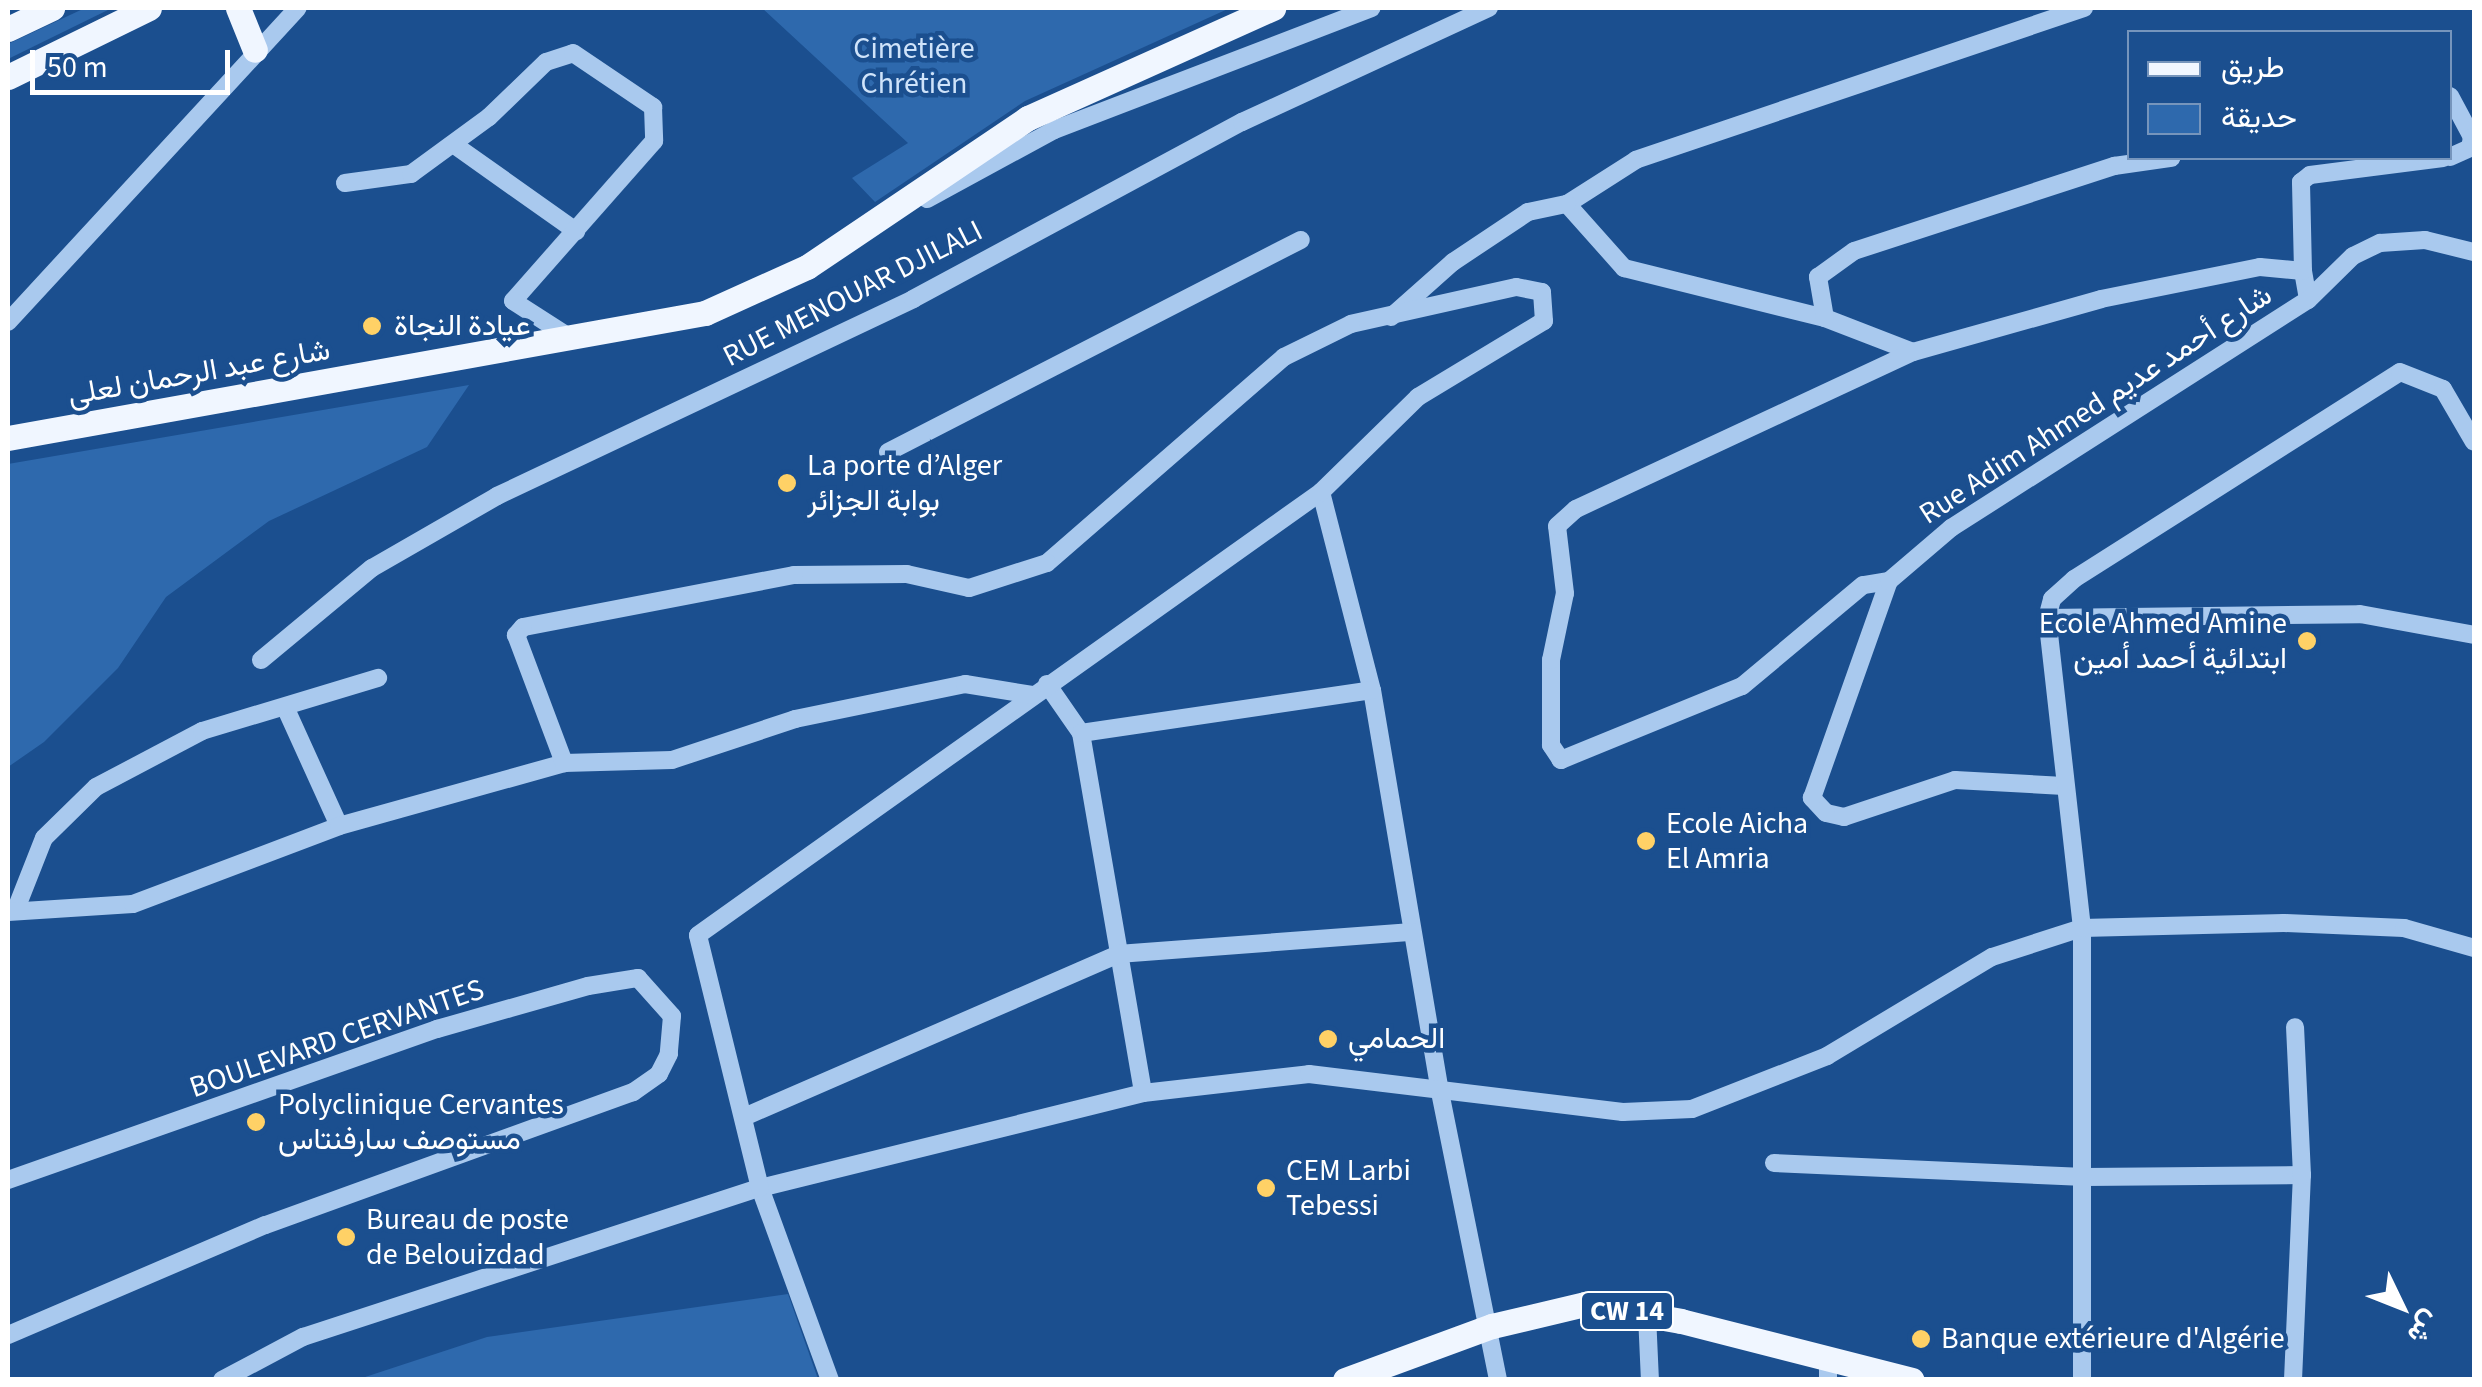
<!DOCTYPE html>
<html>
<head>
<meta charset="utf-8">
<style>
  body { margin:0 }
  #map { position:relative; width:2482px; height:1387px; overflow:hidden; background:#1b4f8f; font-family:"Source Sans 3",Vazirmatn,sans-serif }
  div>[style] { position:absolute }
  .green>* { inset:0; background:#2e69ad }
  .minor>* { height:18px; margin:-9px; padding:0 9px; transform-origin:9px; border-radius:9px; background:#a9c9ee }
  .major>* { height:25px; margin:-12.5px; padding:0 12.5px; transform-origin:12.5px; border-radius:12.5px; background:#f0f6ff }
  .dots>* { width:28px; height:28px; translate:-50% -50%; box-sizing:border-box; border:5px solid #1b4f8f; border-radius:50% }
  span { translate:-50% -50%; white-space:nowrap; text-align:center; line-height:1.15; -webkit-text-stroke:9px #1b4f8f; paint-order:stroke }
  .shield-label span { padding:2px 8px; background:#1b4f8f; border:2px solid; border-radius:8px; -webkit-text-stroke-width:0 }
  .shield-label { font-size:28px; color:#fff; font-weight:700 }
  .park-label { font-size:30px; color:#cfe3fa }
  .street-label { font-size:30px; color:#fff }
  .poi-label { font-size:30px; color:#fff }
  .left { translate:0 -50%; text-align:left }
  .right { translate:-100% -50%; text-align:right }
  .frame { position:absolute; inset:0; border:10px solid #fff; pointer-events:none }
  .legend { position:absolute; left:2127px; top:30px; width:325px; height:130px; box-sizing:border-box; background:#1b4f8f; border:2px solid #7695bc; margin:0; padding:12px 18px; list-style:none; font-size:30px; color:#fff }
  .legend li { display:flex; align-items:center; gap:20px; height:50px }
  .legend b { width:50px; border:2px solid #7695bc }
  .north { position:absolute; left:2352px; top:1257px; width:100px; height:100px; -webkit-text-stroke:8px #1b4f8f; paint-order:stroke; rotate:133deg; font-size:28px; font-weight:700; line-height:40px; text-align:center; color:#fff }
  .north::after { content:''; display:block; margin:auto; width:35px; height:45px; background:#fff; clip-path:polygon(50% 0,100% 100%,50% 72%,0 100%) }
  .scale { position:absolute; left:30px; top:50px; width:200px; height:45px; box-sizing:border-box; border:5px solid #fff; border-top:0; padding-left:12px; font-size:30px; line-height:35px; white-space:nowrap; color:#fff; -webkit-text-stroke:8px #1b4f8f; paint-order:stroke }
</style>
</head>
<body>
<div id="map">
  <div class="green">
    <i style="clip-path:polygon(85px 8px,112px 8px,8px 59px,8px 44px)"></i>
    <i style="clip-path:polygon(762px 8px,1230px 8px,1025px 101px,875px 202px,852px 178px,908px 143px)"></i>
    <i style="clip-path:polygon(469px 385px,427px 447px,269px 521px,166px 597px,118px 668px,44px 742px,8px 767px,8px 464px)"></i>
    <i style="clip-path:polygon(788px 1294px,818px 1379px,359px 1379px,487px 1337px)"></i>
  </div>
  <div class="minor">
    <i style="left:2084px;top:8px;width:473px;rotate:161.3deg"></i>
    <i style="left:1636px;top:160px;width:82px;rotate:147.5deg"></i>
    <i style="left:1567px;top:204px;width:86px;rotate:48.3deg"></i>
    <i style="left:1624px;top:268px;width:207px;rotate:14deg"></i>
    <i style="left:1825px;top:318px;width:94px;rotate:21.1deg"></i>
    <i style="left:1913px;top:352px;width:195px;rotate:-15.7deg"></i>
    <i style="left:2101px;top:299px;width:162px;rotate:-11.4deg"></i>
    <i style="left:2260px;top:267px;width:43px;rotate:5.3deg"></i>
    <i style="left:2303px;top:271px;width:29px;rotate:80deg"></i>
    <i style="left:2450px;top:96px;width:47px;rotate:61.8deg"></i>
    <i style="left:2472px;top:137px;width:11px;rotate:100deg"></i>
    <i style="left:2470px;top:148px;width:22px;rotate:156deg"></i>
    <i style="left:453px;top:144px;width:151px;rotate:35.3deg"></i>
    <i style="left:345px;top:183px;width:67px;rotate:-7.8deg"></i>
    <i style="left:411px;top:174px;width:97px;rotate:-36.2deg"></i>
    <i style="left:489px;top:117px;width:79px;rotate:-44deg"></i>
    <i style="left:546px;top:62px;width:28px;rotate:-18deg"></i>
    <i style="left:573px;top:53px;width:97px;rotate:34deg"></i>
    <i style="left:653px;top:107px;width:34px;rotate:88deg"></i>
    <i style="left:654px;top:141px;width:213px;rotate:131.4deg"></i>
    <i style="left:513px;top:301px;width:70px;rotate:32.8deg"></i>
    <i style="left:927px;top:199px;width:145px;rotate:-28.5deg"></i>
    <i style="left:1054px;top:130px;width:340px;rotate:-21deg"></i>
    <i style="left:2303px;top:271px;width:89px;rotate:-91.3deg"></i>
    <i style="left:2301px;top:182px;width:11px;rotate:-38deg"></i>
    <i style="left:2310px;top:175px;width:134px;rotate:-7.3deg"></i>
    <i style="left:1391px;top:317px;width:83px;rotate:-41.6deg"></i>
    <i style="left:1453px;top:262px;width:90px;rotate:-33.7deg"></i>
    <i style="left:1528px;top:212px;width:40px;rotate:-12deg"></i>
    <i style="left:1825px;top:318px;width:42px;rotate:-99.7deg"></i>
    <i style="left:1818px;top:277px;width:44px;rotate:-35.8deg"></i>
    <i style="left:1854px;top:251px;width:274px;rotate:-18.1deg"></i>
    <i style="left:2114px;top:166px;width:58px;rotate:-8deg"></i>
    <i style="left:8px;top:322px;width:427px;rotate:-47.3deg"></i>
    <i style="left:888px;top:452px;width:464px;rotate:-27.2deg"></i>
    <i style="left:1321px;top:492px;width:204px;rotate:75.6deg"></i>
    <i style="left:1372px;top:690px;width:408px;rotate:80.4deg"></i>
    <i style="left:1440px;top:1092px;width:294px;rotate:78.6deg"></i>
    <i style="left:1889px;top:581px;width:26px;rotate:171deg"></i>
    <i style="left:1863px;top:585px;width:158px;rotate:140.1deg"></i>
    <i style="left:1742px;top:686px;width:196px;rotate:157.8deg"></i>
    <i style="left:1561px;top:760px;width:18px;rotate:-124deg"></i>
    <i style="left:1551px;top:745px;width:85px;rotate:-90deg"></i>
    <i style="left:1551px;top:660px;width:68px;rotate:-78.2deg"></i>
    <i style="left:1565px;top:593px;width:67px;rotate:-96.8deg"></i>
    <i style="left:1557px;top:526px;width:25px;rotate:-42deg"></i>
    <i style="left:1576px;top:509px;width:372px;rotate:-25deg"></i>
    <i style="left:2047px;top:618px;width:313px;rotate:-0.7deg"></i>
    <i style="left:2360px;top:614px;width:116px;rotate:10.4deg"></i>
    <i style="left:261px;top:660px;width:144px;rotate:-39.7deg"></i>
    <i style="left:372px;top:568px;width:144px;rotate:-29.9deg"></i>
    <i style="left:497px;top:496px;width:460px;rotate:-25.3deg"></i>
    <i style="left:913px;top:299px;width:374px;rotate:-28.3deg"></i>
    <i style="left:1242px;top:122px;width:272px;rotate:-24.8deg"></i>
    <i style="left:1047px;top:684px;width:60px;rotate:55.2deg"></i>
    <i style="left:1081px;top:733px;width:365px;rotate:80.2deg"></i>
    <i style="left:286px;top:709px;width:128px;rotate:65.6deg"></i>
    <i style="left:1081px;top:733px;width:294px;rotate:-8.4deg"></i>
    <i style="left:2064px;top:786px;width:109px;rotate:-176.8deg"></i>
    <i style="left:1955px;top:780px;width:117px;rotate:161.6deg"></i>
    <i style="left:1844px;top:817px;width:18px;rotate:-167deg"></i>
    <i style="left:1826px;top:813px;width:21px;rotate:-133deg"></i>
    <i style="left:1812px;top:798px;width:230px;rotate:-70.5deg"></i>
    <i style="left:1889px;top:581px;width:82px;rotate:-40.5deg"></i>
    <i style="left:1951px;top:528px;width:424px;rotate:-32.6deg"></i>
    <i style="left:2308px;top:300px;width:63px;rotate:-44.4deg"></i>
    <i style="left:2353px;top:256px;width:30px;rotate:-26deg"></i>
    <i style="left:2380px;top:243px;width:45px;rotate:-3.8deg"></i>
    <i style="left:2425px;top:240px;width:50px;rotate:13.8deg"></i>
    <i style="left:16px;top:909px;width:76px;rotate:-68.5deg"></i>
    <i style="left:44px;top:838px;width:73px;rotate:-44.4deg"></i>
    <i style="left:96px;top:787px;width:120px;rotate:-27.8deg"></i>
    <i style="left:202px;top:731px;width:184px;rotate:-16.8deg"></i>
    <i style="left:8px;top:912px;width:125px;rotate:-3.7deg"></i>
    <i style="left:133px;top:904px;width:220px;rotate:-20.7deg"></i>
    <i style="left:339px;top:826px;width:234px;rotate:-15.6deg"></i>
    <i style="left:744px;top:1117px;width:408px;rotate:-23.5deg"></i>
    <i style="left:1118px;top:954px;width:295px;rotate:-4.3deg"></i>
    <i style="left:1774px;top:1163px;width:311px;rotate:2.6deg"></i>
    <i style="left:2085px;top:1177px;width:217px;rotate:-0.5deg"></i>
    <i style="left:8px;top:1180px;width:455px;rotate:-19.4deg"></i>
    <i style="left:437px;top:1029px;width:157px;rotate:-15.9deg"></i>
    <i style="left:588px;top:986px;width:51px;rotate:-9.1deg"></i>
    <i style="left:638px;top:978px;width:51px;rotate:48.2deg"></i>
    <i style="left:672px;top:1016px;width:38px;rotate:95deg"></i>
    <i style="left:669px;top:1054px;width:22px;rotate:117deg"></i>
    <i style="left:659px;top:1074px;width:32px;rotate:145deg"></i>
    <i style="left:633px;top:1092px;width:391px;rotate:160.1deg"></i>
    <i style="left:265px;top:1225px;width:280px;rotate:156.8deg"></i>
    <i style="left:1647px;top:1315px;width:65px;rotate:87.4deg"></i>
    <i style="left:1828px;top:1358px;width:22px;rotate:90deg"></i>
    <i style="left:222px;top:1380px;width:92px;rotate:-28deg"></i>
    <i style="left:303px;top:1337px;width:481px;rotate:-18.1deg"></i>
    <i style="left:760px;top:1188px;width:395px;rotate:-13.9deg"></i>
    <i style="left:1143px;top:1093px;width:167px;rotate:-6.5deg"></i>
    <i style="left:1309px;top:1074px;width:316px;rotate:6.9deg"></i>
    <i style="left:1623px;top:1112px;width:69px;rotate:-2.5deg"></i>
    <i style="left:1692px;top:1109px;width:145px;rotate:-21.4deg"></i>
    <i style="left:1827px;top:1056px;width:192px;rotate:-31deg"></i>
    <i style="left:1992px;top:957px;width:95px;rotate:-17.9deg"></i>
    <i style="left:2082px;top:928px;width:202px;rotate:-1.4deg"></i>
    <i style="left:2284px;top:923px;width:120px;rotate:2.4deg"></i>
    <i style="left:2404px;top:928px;width:73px;rotate:15.9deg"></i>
    <i style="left:830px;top:1380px;width:204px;rotate:-110deg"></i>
    <i style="left:760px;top:1188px;width:260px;rotate:-103.8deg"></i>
    <i style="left:698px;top:935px;width:764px;rotate:-35.42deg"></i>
    <i style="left:1321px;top:492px;width:136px;rotate:-44.4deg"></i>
    <i style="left:1418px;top:397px;width:147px;rotate:-31.1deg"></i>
    <i style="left:1544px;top:321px;width:29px;rotate:-94deg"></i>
    <i style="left:1542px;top:292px;width:26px;rotate:-169deg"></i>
    <i style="left:1516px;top:287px;width:169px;rotate:167.4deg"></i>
    <i style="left:1351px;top:324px;width:75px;rotate:153.8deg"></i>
    <i style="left:1284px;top:357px;width:314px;rotate:139deg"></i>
    <i style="left:1047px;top:563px;width:82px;rotate:162.2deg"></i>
    <i style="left:969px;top:588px;width:64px;rotate:-167.3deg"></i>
    <i style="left:907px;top:574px;width:113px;rotate:179.5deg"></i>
    <i style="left:794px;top:575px;width:276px;rotate:169.1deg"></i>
    <i style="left:523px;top:627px;width:11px;rotate:131deg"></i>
    <i style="left:516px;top:635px;width:137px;rotate:69.4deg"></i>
    <i style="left:564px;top:763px;width:108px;rotate:-1.6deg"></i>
    <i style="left:672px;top:760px;width:130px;rotate:-18.4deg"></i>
    <i style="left:795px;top:719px;width:174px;rotate:-11.6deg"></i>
    <i style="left:965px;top:684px;width:68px;rotate:9.3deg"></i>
    <i style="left:2082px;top:1380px;width:452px;rotate:-90deg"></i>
    <i style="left:2082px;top:928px;width:312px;rotate:-96.4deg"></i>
    <i style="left:2047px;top:618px;width:20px;rotate:-75deg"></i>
    <i style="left:2052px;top:599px;width:30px;rotate:-42deg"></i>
    <i style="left:2074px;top:579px;width:386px;rotate:-32.4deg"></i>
    <i style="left:2400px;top:372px;width:46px;rotate:21.6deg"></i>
    <i style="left:2443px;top:389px;width:61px;rotate:59.7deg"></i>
    <i style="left:2293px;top:1380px;width:205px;rotate:-87.5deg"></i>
    <i style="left:2302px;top:1175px;width:148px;rotate:-92.7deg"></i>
  </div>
  <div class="major">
    <i style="left:238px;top:8px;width:45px;rotate:68deg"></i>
    <i style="left:8px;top:29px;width:49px;rotate:-25.5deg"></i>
    <i style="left:8px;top:77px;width:157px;rotate:-26.1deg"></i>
    <i style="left:8px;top:438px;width:708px;rotate:-10.17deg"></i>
    <i style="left:705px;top:313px;width:112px;rotate:-24.3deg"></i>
    <i style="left:807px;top:267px;width:267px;rotate:-34deg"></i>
    <i style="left:1028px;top:118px;width:269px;rotate:-24.2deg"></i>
    <i style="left:1345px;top:1380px;width:157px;rotate:-20.2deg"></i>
    <i style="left:1492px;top:1326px;width:96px;rotate:-13.3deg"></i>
    <i style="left:1585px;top:1304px;width:97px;rotate:10deg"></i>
    <i style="left:1681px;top:1321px;width:238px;rotate:14.3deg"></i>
  </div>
  <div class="dots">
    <i style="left:372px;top:326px;background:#ffd166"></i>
    <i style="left:787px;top:483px;background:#ffd166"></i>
    <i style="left:2307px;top:641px;background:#ffd166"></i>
    <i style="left:1646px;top:841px;background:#ffd166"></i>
    <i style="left:1328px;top:1039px;background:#ffd166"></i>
    <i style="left:256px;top:1122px;background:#ffd166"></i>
    <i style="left:1266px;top:1188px;background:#ffd166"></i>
    <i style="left:346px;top:1237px;background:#ffd166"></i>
    <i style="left:1921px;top:1339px;background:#ffd166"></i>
  </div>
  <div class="shield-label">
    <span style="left:1627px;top:1311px">CW 14</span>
  </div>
  <div class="park-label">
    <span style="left:914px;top:66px">Cimetière<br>Chrétien</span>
  </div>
  <div class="street-label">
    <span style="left:853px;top:294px;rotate:-27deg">RUE MENOUAR DJILALI</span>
    <span style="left:199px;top:373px;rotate:-10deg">شارع عبد الرحمان لعلى</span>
    <span style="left:2096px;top:405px;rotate:-33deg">Rue Adim Ahmed شارع أحمد عديم</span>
    <span style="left:337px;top:1039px;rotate:-19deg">BOULEVARD CERVANTES</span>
  </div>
  <div class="poi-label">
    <span class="left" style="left:394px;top:326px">عيادة النجاة</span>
    <span class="left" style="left:807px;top:483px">La porte d’Alger<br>بوابة الجزائر</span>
    <span class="right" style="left:2287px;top:641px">Ecole Ahmed Amine<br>ابتدائية أحمد أمين</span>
    <span class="left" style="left:1666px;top:841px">Ecole Aicha<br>El Amria</span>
    <span class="left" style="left:1348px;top:1039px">الحمامي</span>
    <span class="left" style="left:278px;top:1122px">Polyclinique Cervantes<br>مستوصف سارفنتاس</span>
    <span class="left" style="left:1286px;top:1188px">CEM Larbi<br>Tebessi</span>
    <span class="left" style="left:366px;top:1237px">Bureau de poste<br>de Belouizdad</span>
    <span class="left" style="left:1941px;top:1339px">Banque extérieure d'Algérie</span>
  </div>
  <div class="frame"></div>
  <ul class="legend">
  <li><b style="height:12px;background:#f0f6ff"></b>طريق</li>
  <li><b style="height:28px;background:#2e69ad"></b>حديقة</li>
  </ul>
  <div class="north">ش</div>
  <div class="scale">50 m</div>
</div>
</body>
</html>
